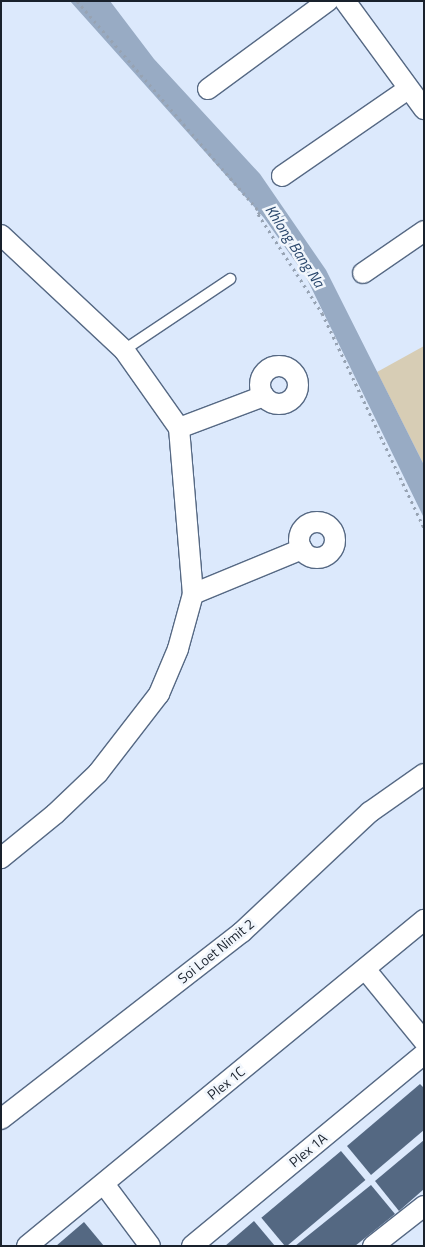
<!DOCTYPE html>
<html>
<head>
<meta charset="utf-8">
<style>
  body { margin:0 }
  #map { position:relative; width:425px; height:1247px; overflow:hidden; background:#dce9fc; font-family:"Titillium Web",sans-serif }
  div>[style] { position:absolute }
  .green>* { inset:0; background:#d7cdb5 }
  .water>* { inset:0; background:#98abc4 }
  .building>* { inset:0; background:#546882; transform-origin:0 0 }
  .path>* { height:3px; margin-top:-1.5px; transform-origin:0; background:repeating-linear-gradient(90deg,#97a3b3 0 2.5px,transparent 0 6.5px) }
  .roads { filter:drop-shadow(1px 0 #566984) drop-shadow(-1px 0 #566984) drop-shadow(0 1px #566984) drop-shadow(0 -1px #566984) }
  .lane>* { height:10px; margin:-5px; padding:0 5px; transform-origin:5px; border-radius:5px; background:#fff }
  .street>* { height:20px; margin:-10px; padding:0 10px; transform-origin:10px; border-radius:10px; background:#fff }
  .street>.ring { margin:-10px; padding:0; box-sizing:content-box; background:none; border:20px solid #fff; border-radius:50% }
  span { translate:-50% -50%; white-space:nowrap; text-align:center; line-height:1.15; -webkit-text-stroke:5px #f1f6fc; paint-order:stroke }
  .street-label { font-size:14px; color:#19212c }
  .water-label { font-size:15px; color:#29466b; font-style:italic }
  .frame { position:absolute; inset:0; border:2px solid #19212c; pointer-events:none }
</style>
</head>
<body>
<div id="map">
  <div class="green">
    <i style="clip-path:polygon(424px 346px,424px 465px,377px 372px)"></i>
  </div>
  <div class="water">
    <i style="clip-path:polygon(70px 1px,110px 1px,154px 59px,260px 174px,326px 270px,424px 465px,424px 518px,305px 275px,264px 218px)"></i>
  </div>
  <div class="building">
    <i style="clip-path:polygon(420px 1084px,424px 1088px,424px 1130px,371px 1175px,347px 1146px)"></i>
    <i style="clip-path:polygon(424px 1140px,424px 1189px,399px 1211px,375px 1181px)"></i>
    <i style="left:341px;top:1151px;width:38px;height:104px;rotate:50deg"></i>
    <i style="clip-path:polygon(371px 1185px,395px 1214px,355px 1246px,295px 1246px)"></i>
    <i style="clip-path:polygon(254px 1221px,275px 1246px,225px 1246px)"></i>
    <i style="clip-path:polygon(84px 1222px,104px 1246px,56px 1246px)"></i>
  </div>
  <div class="path">
    <i style="left:77px;top:1px;width:279px;rotate:49.1deg"></i>
    <i style="left:260px;top:212px;width:3px;rotate:135deg"></i>
    <i style="left:258px;top:214px;width:118px;rotate:57.1deg"></i>
    <i style="left:322px;top:313px;width:238px;rotate:64.6deg"></i>
  </div>
  <div class="roads">
    <div class="lane">
      <i style="left:124px;top:350px;width:128px;rotate:-33.8deg"></i>
    </div>
    <div class="street">
      <i style="left:345px;top:1px;width:134px;rotate:53.8deg"></i>
      <i style="left:208px;top:89px;width:149px;rotate:-36.3deg"></i>
      <i style="left:282px;top:176px;width:153px;rotate:-34.6deg"></i>
      <i style="left:1px;top:235px;width:168px;rotate:43.1deg"></i>
      <i style="left:124px;top:350px;width:95px;rotate:54.8deg"></i>
      <i style="left:179px;top:428px;width:167px;rotate:85.2deg"></i>
      <i style="left:193px;top:594px;width:57px;rotate:105.3deg"></i>
      <i style="left:178px;top:649px;width:49px;rotate:112.9deg"></i>
      <i style="left:159px;top:694px;width:100px;rotate:127.7deg"></i>
      <i style="left:98px;top:773px;width:59px;rotate:136.4deg"></i>
      <i style="left:55px;top:814px;width:70px;rotate:140.8deg"></i>
      <i style="left:363px;top:273px;width:74px;rotate:-34.5deg"></i>
      <i class="ring" style="left:260px;top:366px;width:18px;height:18px"></i>
      <i style="left:179px;top:428px;width:91px;rotate:-20.6deg"></i>
      <i class="ring" style="left:299px;top:522px;width:16px;height:16px"></i>
      <i style="left:193px;top:594px;width:118px;rotate:-22.4deg"></i>
      <i style="left:365px;top:969px;width:93px;rotate:50.7deg"></i>
      <i style="left:1px;top:1119px;width:305px;rotate:-37.8deg"></i>
      <i style="left:242px;top:932px;width:175px;rotate:-43.2deg"></i>
      <i style="left:370px;top:812px;width:66px;rotate:-35.1deg"></i>
      <i style="left:104px;top:1184px;width:77px;rotate:53.4deg"></i>
      <i style="left:27px;top:1246px;width:514px;rotate:-39.39deg"></i>
      <i style="left:192px;top:1246px;width:301px;rotate:-39.6deg"></i>
      <i style="left:373px;top:1246px;width:65px;rotate:-38.1deg"></i>
    </div>
  </div>
  <div class="street-label">
    <span style="left:216px;top:951px;rotate:-39deg">Soi Loet Nimit 2</span>
    <span style="left:226px;top:1083px;rotate:-39deg">Plex 1C</span>
    <span style="left:308px;top:1150px;rotate:-40deg">Plex 1A</span>
  </div>
  <div class="water-label">
    <span style="left:295px;top:246px;rotate:57deg">Khlong Bang Na</span>
  </div>
  <div class="frame"></div>
</div>
</body>
</html>
